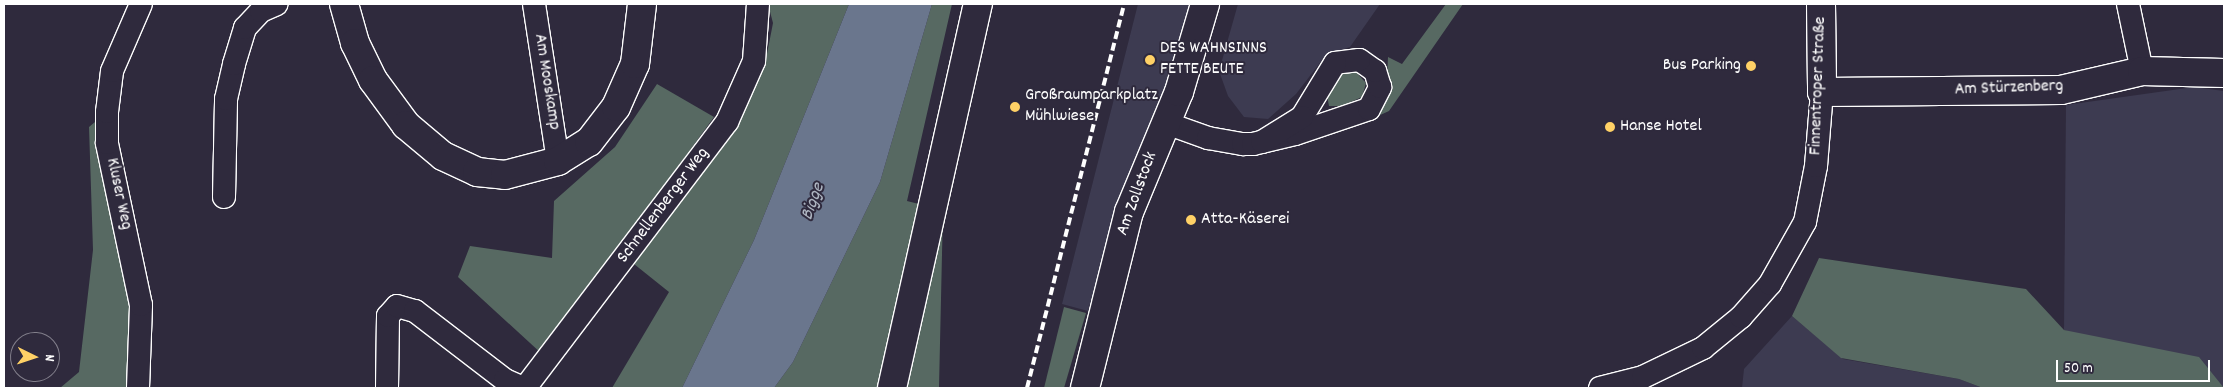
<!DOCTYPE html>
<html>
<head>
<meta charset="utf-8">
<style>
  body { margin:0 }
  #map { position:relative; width:2228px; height:392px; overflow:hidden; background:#2f2a3d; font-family:Dekko,sans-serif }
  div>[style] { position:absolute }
  .built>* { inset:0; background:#3d3b51 }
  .green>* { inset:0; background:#576962 }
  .water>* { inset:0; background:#6a768d }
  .roads { filter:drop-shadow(1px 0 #fff) drop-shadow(-1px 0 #fff) drop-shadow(0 1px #fff) drop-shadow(0 -1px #fff) }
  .minor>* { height:22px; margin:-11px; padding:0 11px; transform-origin:11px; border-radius:11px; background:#2f2a3d }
  .tertiary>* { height:28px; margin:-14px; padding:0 14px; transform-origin:14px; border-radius:14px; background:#2f2a3d }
  .secondary>* { height:28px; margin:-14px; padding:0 14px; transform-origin:14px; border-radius:14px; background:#2f2a3d }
  .rail>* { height:4px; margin-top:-2px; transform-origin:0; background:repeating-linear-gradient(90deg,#fff 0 8px,transparent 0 12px) }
  .dots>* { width:14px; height:14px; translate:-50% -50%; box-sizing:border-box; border:2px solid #2f2a3d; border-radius:50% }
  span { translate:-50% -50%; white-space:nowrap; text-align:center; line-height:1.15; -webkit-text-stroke:4px #2f2a3d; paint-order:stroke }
  .poi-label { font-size:18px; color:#fff }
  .left { translate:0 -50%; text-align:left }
  .right { translate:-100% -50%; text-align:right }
  .street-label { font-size:18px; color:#fff }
  .water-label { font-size:19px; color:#adb4c0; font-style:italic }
  .frame { position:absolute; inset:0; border:5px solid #fff; pointer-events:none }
  .north { position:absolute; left:10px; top:332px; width:50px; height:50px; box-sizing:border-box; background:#2f2a3d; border:1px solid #827f8b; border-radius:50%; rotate:94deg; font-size:14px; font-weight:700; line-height:20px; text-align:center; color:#fff }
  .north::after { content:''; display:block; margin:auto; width:18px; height:22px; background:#ffd166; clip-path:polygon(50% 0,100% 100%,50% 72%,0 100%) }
  .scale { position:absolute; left:2056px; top:360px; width:154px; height:22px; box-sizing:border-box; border:2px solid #fff; border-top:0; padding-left:6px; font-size:15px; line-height:18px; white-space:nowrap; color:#fff; -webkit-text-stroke:4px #2f2a3d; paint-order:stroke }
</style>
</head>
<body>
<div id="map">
  <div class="built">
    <i style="clip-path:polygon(1138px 4px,1191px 4px,1163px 97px,1119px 197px,1088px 311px,1062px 304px)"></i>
    <i style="clip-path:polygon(1238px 4px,1380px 4px,1350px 47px,1326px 55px,1296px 94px,1268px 119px,1244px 117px,1228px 96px,1219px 71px)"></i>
    <i style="clip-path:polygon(2194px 87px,2224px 91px,2224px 387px,2064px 330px,2066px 105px)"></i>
    <i style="clip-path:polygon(1792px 316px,1843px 359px,1959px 379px,1983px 388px,1742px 388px,1744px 369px)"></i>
  </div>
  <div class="green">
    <i style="clip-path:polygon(768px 4px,849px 4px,754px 240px,682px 388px,612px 388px,669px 292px,634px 264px,738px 125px,766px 59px,773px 23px)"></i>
    <i style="clip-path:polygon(932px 4px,952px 4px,907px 201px,943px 210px,939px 388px,774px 388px,793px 362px,880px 182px)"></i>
    <i style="clip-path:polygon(1446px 4px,1463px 4px,1389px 111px,1367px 121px,1386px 100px,1388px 57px,1402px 64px)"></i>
    <i style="clip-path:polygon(1355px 71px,1366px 83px,1362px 97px,1342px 106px,1329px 106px,1327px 95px,1342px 72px)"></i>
    <i style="clip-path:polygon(657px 84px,714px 117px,542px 354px,458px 277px,470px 246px,552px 258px,554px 201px,615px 147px)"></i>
    <i style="clip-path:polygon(107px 112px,138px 388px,60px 388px,79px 372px,93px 250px,89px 127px)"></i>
    <i style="clip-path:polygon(1819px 258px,2026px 289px,2064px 330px,2199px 357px,2224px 388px,1983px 388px,1959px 379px,1841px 358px,1792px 316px)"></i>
    <i style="clip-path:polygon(1064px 307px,1086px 313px,1064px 388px,1044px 388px)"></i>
  </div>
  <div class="water">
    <i style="clip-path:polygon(849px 4px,932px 4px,880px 182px,793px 362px,774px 388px,682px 388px,754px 240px)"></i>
  </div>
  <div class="roads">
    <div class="minor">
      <i style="left:534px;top:4px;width:159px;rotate:81.3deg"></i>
      <i style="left:2128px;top:4px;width:68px;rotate:78.2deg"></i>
      <i style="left:1166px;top:123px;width:45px;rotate:19.7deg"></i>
      <i style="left:1208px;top:138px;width:36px;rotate:10deg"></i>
      <i style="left:1243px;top:144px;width:10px"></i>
      <i style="left:1253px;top:144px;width:43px;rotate:-13.4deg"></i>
      <i style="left:1295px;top:134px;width:78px;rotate:-18.7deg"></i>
      <i style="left:1369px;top:109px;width:25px;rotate:-63deg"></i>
      <i style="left:1380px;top:87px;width:17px;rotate:-107deg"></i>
      <i style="left:1375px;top:71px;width:19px;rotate:-145deg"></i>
      <i style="left:1359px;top:60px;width:24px;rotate:173deg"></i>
      <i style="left:1335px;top:63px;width:63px;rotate:121.4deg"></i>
      <i style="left:1302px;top:117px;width:47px;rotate:148deg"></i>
      <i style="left:224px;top:197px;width:98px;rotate:-88.8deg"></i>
      <i style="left:226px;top:99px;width:36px;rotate:-77deg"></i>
      <i style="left:234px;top:64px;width:38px;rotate:-73deg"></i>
      <i style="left:245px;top:28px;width:23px;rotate:-47deg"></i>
      <i style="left:261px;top:11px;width:17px;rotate:-24deg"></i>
      <i style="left:138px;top:388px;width:83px;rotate:-87.9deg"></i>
      <i style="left:141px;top:305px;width:166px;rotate:-101.9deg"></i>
      <i style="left:107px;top:143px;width:31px;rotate:-90deg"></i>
      <i style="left:107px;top:112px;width:41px;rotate:-83deg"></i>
      <i style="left:112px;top:71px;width:73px;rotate:-66.6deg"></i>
      <i style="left:387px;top:388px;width:72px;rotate:-89.2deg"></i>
      <i style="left:388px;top:316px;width:13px;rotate:-48deg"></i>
      <i style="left:397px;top:306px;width:19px;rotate:16deg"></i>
      <i style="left:415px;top:311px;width:113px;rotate:37.5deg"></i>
      <i style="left:505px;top:380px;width:20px;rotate:24deg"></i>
      <i style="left:525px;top:388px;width:334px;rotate:-52.8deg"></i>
      <i style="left:727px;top:122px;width:67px;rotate:-66.1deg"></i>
      <i style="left:754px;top:61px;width:57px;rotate:-86deg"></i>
      <i style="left:1600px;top:388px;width:44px;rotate:-14.3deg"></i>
      <i style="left:1643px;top:377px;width:67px;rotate:-25.8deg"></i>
      <i style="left:1703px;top:348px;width:49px;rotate:-39.2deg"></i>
      <i style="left:1741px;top:317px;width:44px;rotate:-48.7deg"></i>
      <i style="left:1770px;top:284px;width:71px;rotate:-60.6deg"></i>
      <i style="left:1805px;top:222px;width:57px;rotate:-78.9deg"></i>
      <i style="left:1816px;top:166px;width:74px;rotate:-85.4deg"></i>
    </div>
    <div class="tertiary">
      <i style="left:1821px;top:4px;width:88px;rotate:89.3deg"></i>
      <i style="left:1822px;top:92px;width:239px;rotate:-0.5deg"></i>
      <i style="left:2061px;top:90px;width:83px;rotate:-13.2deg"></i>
      <i style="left:2142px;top:71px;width:82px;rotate:1.4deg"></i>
      <i style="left:1085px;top:388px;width:181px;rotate:-76deg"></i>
      <i style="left:1129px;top:212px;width:130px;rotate:-67.4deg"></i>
      <i style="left:1179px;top:92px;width:92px;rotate:-73.5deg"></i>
    </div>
    <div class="secondary">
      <i style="left:344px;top:4px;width:41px;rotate:74.2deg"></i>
      <i style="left:355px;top:43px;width:41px;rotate:64.1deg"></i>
      <i style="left:373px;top:80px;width:56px;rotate:53.7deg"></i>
      <i style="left:406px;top:125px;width:48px;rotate:40deg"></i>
      <i style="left:443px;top:156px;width:38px;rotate:25deg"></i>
      <i style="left:477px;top:172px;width:28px;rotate:6deg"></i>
      <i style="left:505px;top:175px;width:55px;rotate:-14.8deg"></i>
      <i style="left:558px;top:161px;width:36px;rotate:-32deg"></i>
      <i style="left:589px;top:142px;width:44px;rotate:-52.4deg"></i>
      <i style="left:616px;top:107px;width:47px;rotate:-66.2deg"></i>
      <i style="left:635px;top:64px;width:60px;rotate:-83.3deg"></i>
      <i style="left:892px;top:388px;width:394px;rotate:-77.4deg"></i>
    </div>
  </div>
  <div class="rail">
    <i style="left:1027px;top:388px;width:396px;rotate:-75.8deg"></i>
  </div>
  <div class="dots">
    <i style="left:1150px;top:60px;background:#ffd166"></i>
    <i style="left:1751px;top:66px;background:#ffd166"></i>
    <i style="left:1015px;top:107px;background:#ffd166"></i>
    <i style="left:1610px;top:127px;background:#ffd166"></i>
    <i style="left:1191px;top:220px;background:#ffd166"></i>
  </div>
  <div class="poi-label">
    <span class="left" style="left:1160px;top:60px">DES WAHNSINNS<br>FETTE BEUTE</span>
    <span class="right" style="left:1741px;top:66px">Bus Parking</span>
    <span class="left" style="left:1025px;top:107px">Großraumparkplatz<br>Mühlwiese</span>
    <span class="left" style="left:1620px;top:127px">Hanse Hotel</span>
    <span class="left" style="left:1201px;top:220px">Atta-Käserei</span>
  </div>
  <div class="street-label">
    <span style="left:546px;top:82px;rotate:81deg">Am Mooskamp</span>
    <span style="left:1819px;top:86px;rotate:-88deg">Finnentroper Straße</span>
    <span style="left:2009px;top:89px;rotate:-2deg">Am Stürzenberg</span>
    <span style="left:118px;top:194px;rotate:78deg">Kluser Weg</span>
    <span style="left:1138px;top:194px;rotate:-70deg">Am Zollstock</span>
    <span style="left:664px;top:206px;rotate:-53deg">Schnellenberger Weg</span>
  </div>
  <div class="water-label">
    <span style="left:814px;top:202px;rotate:-70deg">Bigge</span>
  </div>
  <div class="frame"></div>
  <div class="north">N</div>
  <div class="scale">50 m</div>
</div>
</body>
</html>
